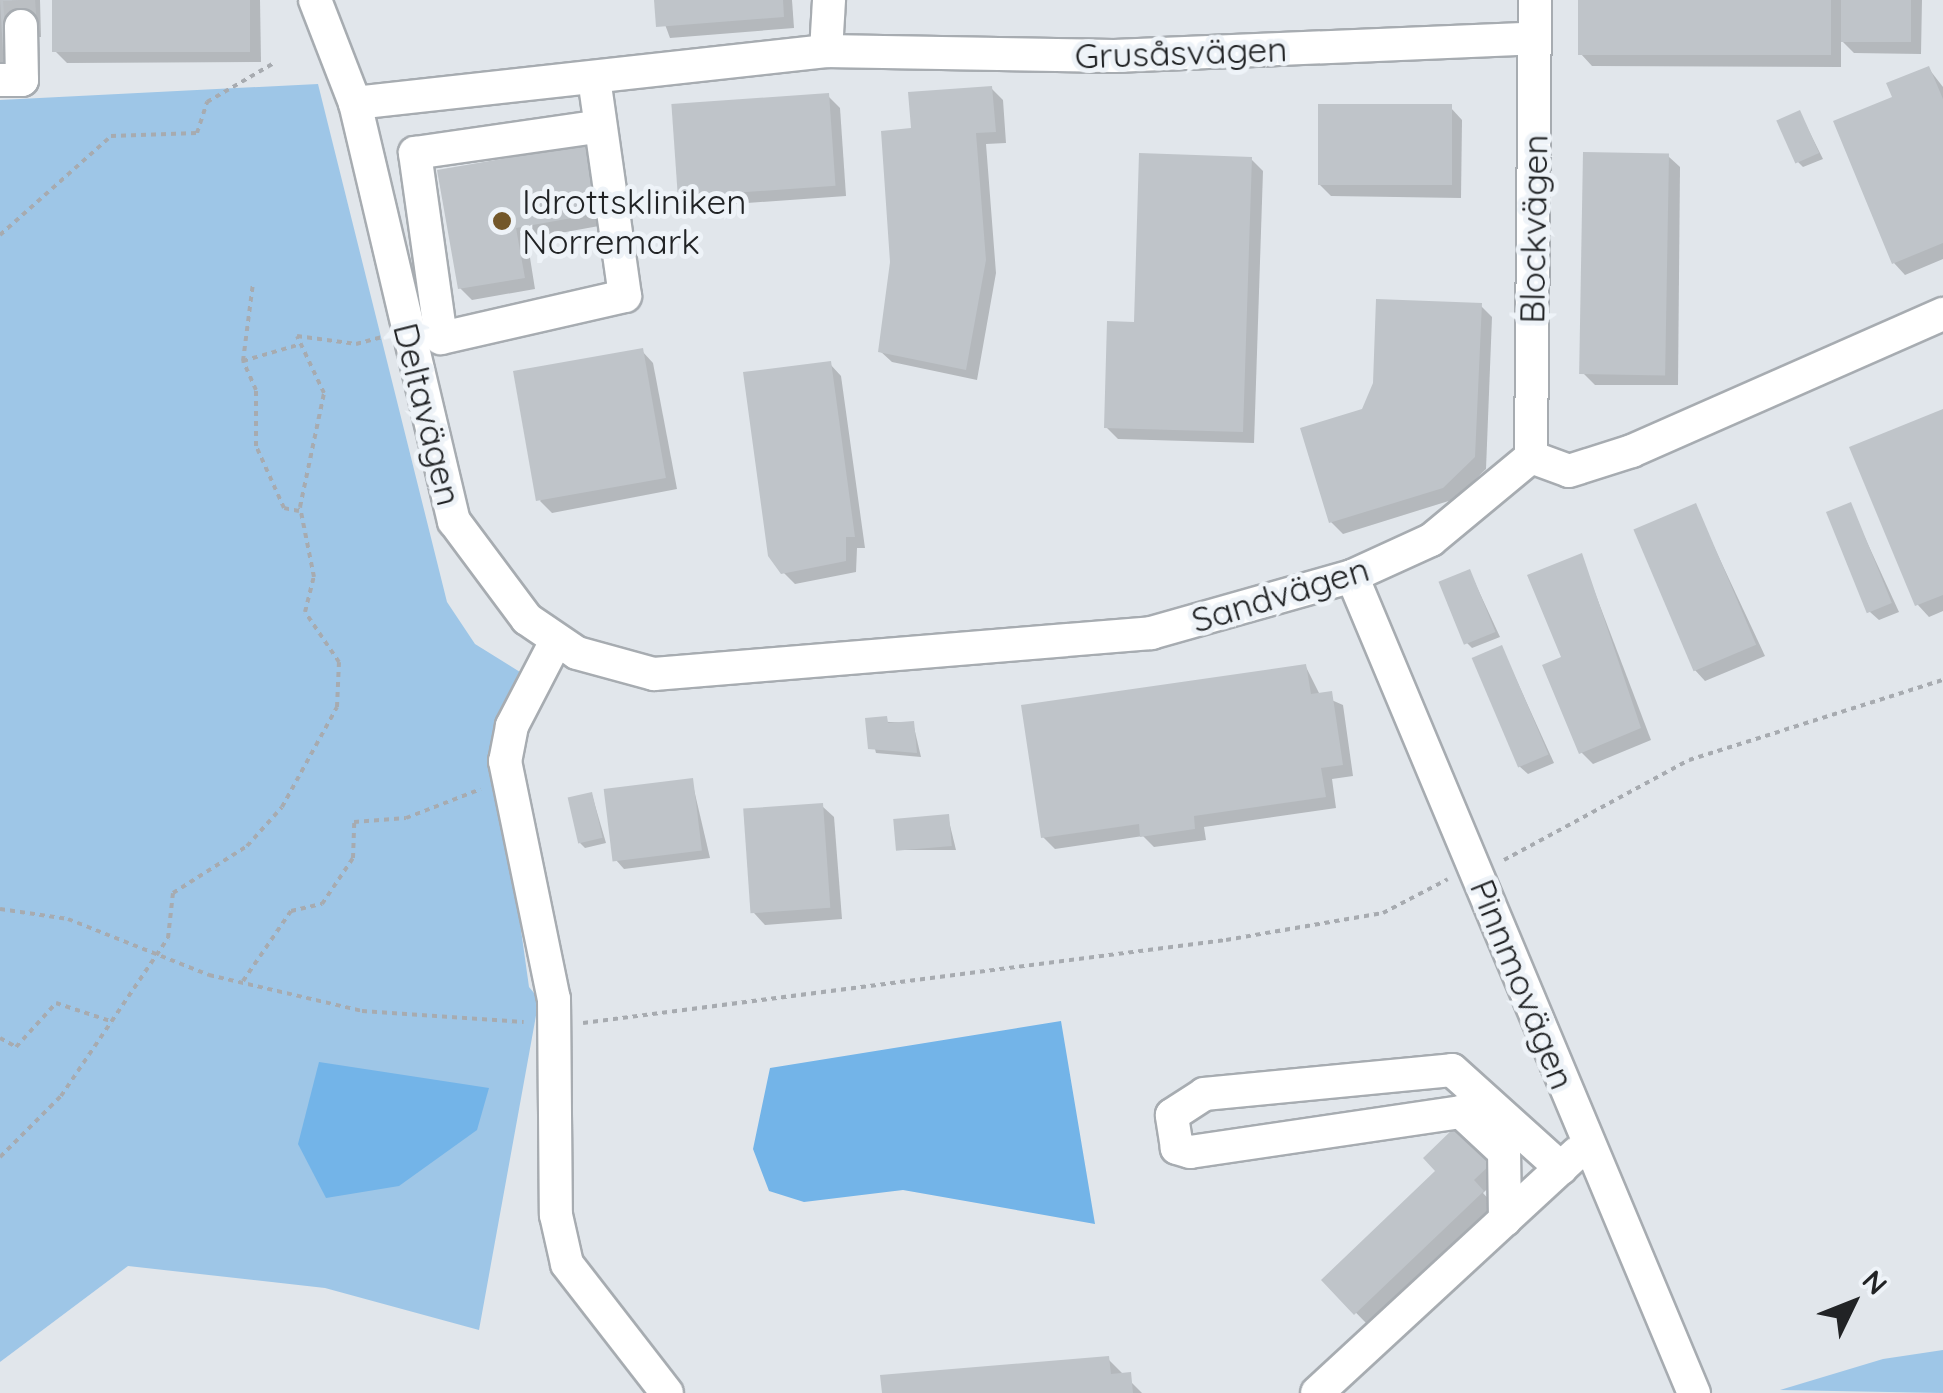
<!DOCTYPE html>
<html>
<head>
<meta charset="utf-8">
<style>
  body { margin:0 }
  #map { position:relative; width:1943px; height:1393px; overflow:hidden; background:#e1e6eb; font-family:Quicksand,sans-serif }
  div>[style] { position:absolute }
  .green>* { inset:0; background:#9ec6e7 }
  .water>* { inset:0; background:#73b4e8 }
  .shadow>* { inset:0; background:#0003 }
  .building>* { inset:0; background:#bfc4c9; transform-origin:0 0 }
  .minor-tunnel>* { height:32px; margin-top:-16px; transform-origin:0; background:repeating-linear-gradient(90deg,#bbbfc3 0 32px,transparent 0 48px) }
  .path>* { height:4px; margin-top:-2px; transform-origin:0; background:repeating-linear-gradient(90deg,#a7abb0 0 5px,transparent 0 10px) }
  .roads { filter:drop-shadow(2px 0 #a7acb1) drop-shadow(-2px 0 #a7acb1) drop-shadow(0 2px #a7acb1) drop-shadow(0 -2px #a7acb1) }
  .minor>* { height:32px; margin:-16px; padding:0 16px; transform-origin:16px; border-radius:16px; background:#fff }
  .dots>* { width:28px; height:28px; translate:-50% -50%; box-sizing:border-box; border:5px solid #eef3f8; border-radius:50% }
  span { translate:-50% -50%; white-space:nowrap; text-align:center; line-height:1.15; -webkit-text-stroke:10px #eef3f8; paint-order:stroke }
  .street-label { font-size:35px; color:#212325 }
  .poi-label { font-size:35px; color:#212325 }
  .left { translate:0 -50%; text-align:left }
  .north { position:absolute; left:1803px; top:1253px; width:100px; height:100px; -webkit-text-stroke:8px #eef3f8; paint-order:stroke; rotate:47deg; font-size:28px; font-weight:700; line-height:40px; text-align:center; color:#212325 }
  .north::after { content:''; display:block; margin:auto; width:35px; height:45px; background:#212325; clip-path:polygon(50% 0,100% 100%,50% 72%,0 100%) }
</style>
</head>
<body>
<div id="map">
  <div class="green">
    <i style="clip-path:polygon(318px 84px,447px 602px,475px 644px,520px 672px,494px 737px,529px 987px,539px 999px,479px 1330px,325px 1288px,128px 1266px,0 1362px,0 100px)"></i>
    <i style="clip-path:polygon(1943px 1350px,1943px 1393px,1780px 1390px,1883px 1359px)"></i>
  </div>
  <div class="water">
    <i style="clip-path:polygon(1061px 1021px,1095px 1224px,903px 1190px,804px 1202px,769px 1191px,753px 1149px,770px 1068px)"></i>
    <i style="clip-path:polygon(319px 1062px,489px 1088px,477px 1130px,399px 1186px,326px 1198px,298px 1144px)"></i>
  </div>
  <div class="shadow">
    <i style="clip-path:polygon(0 0,40px 0,41px 37px,14px 37px,0 81px)"></i>
    <i style="clip-path:polygon(55px 0,260px 0,261px 62px,67px 63px,55px 51px)"></i>
    <i style="clip-path:polygon(656px 0,792px 0,794px 28px,670px 38px)"></i>
    <i style="clip-path:polygon(1581px 0,1922px 0,1921px 54px,1854px 53px,1841px 40px,1841px 67px,1592px 66px,1581px 54px)"></i>
    <i style="clip-path:polygon(1929px 69px,1943px 87px,1943px 259px,1905px 275px,1894px 263px)"></i>
    <i style="clip-path:polygon(991px 88px,1003px 100px,1006px 143px,986px 144px,996px 273px,977px 380px,892px 362px,880px 351px,914px 131px)"></i>
    <i style="clip-path:polygon(828px 96px,840px 108px,846px 196px,692px 207px,680px 196px)"></i>
    <i style="clip-path:polygon(1451px 108px,1462px 120px,1461px 198px,1331px 196px,1319px 184px)"></i>
    <i style="clip-path:polygon(1800px 113px,1823px 159px,1803px 167px,1798px 162px)"></i>
    <i style="clip-path:polygon(587px 146px,610px 224px,527px 239px,535px 289px,472px 300px,460px 288px)"></i>
    <i style="clip-path:polygon(1668px 156px,1680px 167px,1678px 385px,1595px 385px,1583px 373px)"></i>
    <i style="clip-path:polygon(1251px 159px,1263px 171px,1254px 443px,1118px 439px,1106px 427px,1136px 324px)"></i>
    <i style="clip-path:polygon(1480px 305px,1492px 317px,1486px 469px,1455px 499px,1343px 534px,1331px 522px,1364px 411px)"></i>
    <i style="clip-path:polygon(642px 351px,653px 363px,677px 489px,552px 513px,540px 501px)"></i>
    <i style="clip-path:polygon(830px 364px,841px 376px,865px 548px,857px 548px,856px 572px,795px 584px,783px 572px)"></i>
    <i style="clip-path:polygon(1943px 411px,1943px 611px,1929px 617px,1918px 605px)"></i>
    <i style="clip-path:polygon(1850px 505px,1899px 612px,1879px 620px,1870px 612px)"></i>
    <i style="clip-path:polygon(1695px 506px,1765px 656px,1705px 681px,1694px 669px)"></i>
    <i style="clip-path:polygon(1581px 556px,1651px 740px,1593px 764px,1581px 752px,1564px 658px)"></i>
    <i style="clip-path:polygon(1470px 572px,1500px 637px,1472px 648px,1467px 643px)"></i>
    <i style="clip-path:polygon(1502px 648px,1554px 763px,1528px 774px,1519px 766px)"></i>
    <i style="clip-path:polygon(1306px 667px,1320px 695px,1343px 705px,1353px 776px,1332px 779px,1336px 808px,1204px 827px,1206px 840px,1154px 847px,1143px 836px,1055px 849px,1043px 837px)"></i>
    <i style="clip-path:polygon(868px 721px,913px 723px,921px 757px,876px 753px)"></i>
    <i style="clip-path:polygon(692px 781px,710px 858px,624px 869px,616px 860px)"></i>
    <i style="clip-path:polygon(592px 795px,606px 843px,585px 848px,580px 843px)"></i>
    <i style="clip-path:polygon(822px 806px,834px 817px,842px 919px,765px 925px,754px 913px)"></i>
    <i style="clip-path:polygon(948px 817px,956px 850px,898px 850px)"></i>
    <i style="clip-path:polygon(1455px 1130px,1500px 1177px,1483px 1193px,1494px 1205px,1367px 1324px,1324px 1280px,1439px 1171px)"></i>
    <i style="clip-path:polygon(1108px 1359px,1142px 1393px,884px 1393px)"></i>
  </div>
  <div class="building">
    <i style="clip-path:polygon(0 0,30px 0,30px 26px,4px 26px,4px 70px)"></i>
    <i style="left:52px;top:0;width:198px;height:52px"></i>
    <i style="clip-path:polygon(654px 0,783px 0,784px 17px,656px 27px)"></i>
    <i style="left:1578px;top:0;width:253px;height:55px"></i>
    <i style="left:1841px;top:0;width:70px;height:42px"></i>
    <i style="clip-path:polygon(1929px 66px,1943px 99px,1943px 243px,1892px 264px,1833px 121px,1892px 97px,1886px 83px)"></i>
    <i style="clip-path:polygon(992px 86px,996px 132px,976px 133px,986px 260px,966px 370px,878px 352px,890px 262px,881px 131px,911px 128px,908px 92px)"></i>
    <i style="left:829px;top:93px;width:93px;height:158px;rotate:86deg"></i>
    <i style="left:1318px;top:104px;width:134px;height:81px"></i>
    <i style="left:1800px;top:110px;width:47px;height:26px;rotate:66deg"></i>
    <i style="clip-path:polygon(588px 144px,600px 213px,516px 228px,525px 278px,458px 289px,437px 170px)"></i>
    <i style="left:1583px;top:152px;width:86px;height:222px;rotate:1deg"></i>
    <i style="clip-path:polygon(1139px 153px,1252px 157px,1243px 432px,1104px 428px,1107px 321px,1134px 322px)"></i>
    <i style="clip-path:polygon(1376px 299px,1482px 303px,1475px 457px,1443px 488px,1329px 523px,1300px 428px,1362px 409px,1373px 383px)"></i>
    <i style="left:643px;top:348px;width:132px;height:132px;rotate:80deg"></i>
    <i style="clip-path:polygon(831px 361px,855px 537px,846px 537px,846px 561px,781px 574px,768px 556px,743px 372px)"></i>
    <i style="clip-path:polygon(1943px 409px,1943px 595px,1915px 606px,1849px 447px)"></i>
    <i style="left:1851px;top:502px;width:109px;height:27px;rotate:68deg"></i>
    <i style="left:1696px;top:503px;width:154px;height:68px;rotate:67deg"></i>
    <i style="clip-path:polygon(1582px 553px,1641px 728px,1579px 754px,1542px 665px,1561px 657px,1527px 575px)"></i>
    <i style="left:1470px;top:569px;width:68px;height:34px;rotate:68deg"></i>
    <i style="left:1502px;top:645px;width:119px;height:33px;rotate:67deg"></i>
    <i style="clip-path:polygon(1306px 664px,1311px 694px,1332px 691px,1343px 765px,1321px 768px,1326px 797px,1194px 816px,1195px 829px,1140px 837px,1139px 824px,1041px 838px,1021px 705px)"></i>
    <i style="clip-path:polygon(887px 716px,888px 723px,914px 721px,917px 753px,868px 749px,865px 718px)"></i>
    <i style="left:693px;top:778px;width:73px;height:90px;rotate:83deg"></i>
    <i style="left:592px;top:792px;width:47px;height:25px;rotate:77deg"></i>
    <i style="left:823px;top:803px;width:105px;height:80px;rotate:86deg"></i>
    <i style="left:949px;top:814px;width:32px;height:56px;rotate:85deg"></i>
    <i style="clip-path:polygon(1455px 1127px,1491px 1164px,1474px 1180px,1484px 1191px,1354px 1315px,1321px 1280px,1435px 1171px,1423px 1158px)"></i>
    <i style="clip-path:polygon(1109px 1356px,1111px 1374px,1131px 1372px,1133px 1393px,882px 1393px,880px 1375px)"></i>
  </div>
  <div class="minor-tunnel">
    <i style="left:19px;top:0;width:26px;rotate:86deg"></i>
  </div>
  <div class="path">
    <i style="left:0;top:235px;width:149px;rotate:-41.7deg"></i>
    <i style="left:111px;top:136px;width:86px;rotate:-2deg"></i>
    <i style="left:197px;top:133px;width:33px;rotate:-72deg"></i>
    <i style="left:207px;top:102px;width:78px;rotate:-30.2deg"></i>
    <i style="left:243px;top:361px;width:79px;rotate:-82.7deg"></i>
    <i style="left:299px;top:511px;width:15px;rotate:-169deg"></i>
    <i style="left:284px;top:508px;width:68px;rotate:-114.3deg"></i>
    <i style="left:256px;top:446px;width:56px;rotate:-90deg"></i>
    <i style="left:256px;top:390px;width:32px;rotate:-114deg"></i>
    <i style="left:243px;top:361px;width:60px;rotate:-16.3deg"></i>
    <i style="left:1504px;top:860px;width:210px;rotate:-28.4deg"></i>
    <i style="left:1689px;top:760px;width:266px;rotate:-17.5deg"></i>
    <i style="left:0;top:909px;width:69px;rotate:8.4deg"></i>
    <i style="left:68px;top:919px;width:152px;rotate:21.7deg"></i>
    <i style="left:209px;top:975px;width:157px;rotate:13.2deg"></i>
    <i style="left:362px;top:1011px;width:162px;rotate:3.9deg"></i>
    <i style="left:243px;top:981px;width:85px;rotate:-55.6deg"></i>
    <i style="left:291px;top:911px;width:32px;rotate:-13deg"></i>
    <i style="left:322px;top:904px;width:55px;rotate:-56deg"></i>
    <i style="left:353px;top:858px;width:36px;rotate:-88deg"></i>
    <i style="left:354px;top:822px;width:52px;rotate:-4.4deg"></i>
    <i style="left:406px;top:818px;width:80px;rotate:-21.1deg"></i>
    <i style="left:583px;top:1023px;width:648px;rotate:-7.36deg"></i>
    <i style="left:1226px;top:940px;width:159px;rotate:-9.8deg"></i>
    <i style="left:1383px;top:913px;width:73px;rotate:-27.6deg"></i>
    <i style="left:0;top:1038px;width:18px;rotate:29deg"></i>
    <i style="left:16px;top:1047px;width:59px;rotate:-47.7deg"></i>
    <i style="left:56px;top:1003px;width:60px;rotate:18.4deg"></i>
    <i style="left:0;top:1157px;width:86px;rotate:-45deg"></i>
    <i style="left:61px;top:1096px;width:191px;rotate:-55.9deg"></i>
    <i style="left:168px;top:938px;width:45px;rotate:-83.7deg"></i>
    <i style="left:173px;top:893px;width:88px;rotate:-32.4deg"></i>
    <i style="left:247px;top:846px;width:52px;rotate:-48.1deg"></i>
    <i style="left:282px;top:807px;width:114px;rotate:-61.2deg"></i>
    <i style="left:337px;top:707px;width:45px;rotate:-87.5deg"></i>
    <i style="left:339px;top:662px;width:60px;rotate:-124.2deg"></i>
    <i style="left:305px;top:612px;width:36px;rotate:-76deg"></i>
    <i style="left:314px;top:577px;width:71px;rotate:-101.3deg"></i>
    <i style="left:300px;top:507px;width:116px;rotate:-78.1deg"></i>
    <i style="left:324px;top:393px;width:63px;rotate:-115.3deg"></i>
    <i style="left:297px;top:336px;width:60px;rotate:7.7deg"></i>
    <i style="left:356px;top:344px;width:28px;rotate:-15deg"></i>
  </div>
  <div class="roads">
    <div class="minor">
      <i style="left:315px;top:0;width:110px;rotate:68.8deg"></i>
      <i style="left:355px;top:103px;width:430px;rotate:76.7deg"></i>
      <i style="left:454px;top:521px;width:122px;rotate:53.3deg"></i>
      <i style="left:527px;top:619px;width:60px;rotate:34.2deg"></i>
      <i style="left:577px;top:653px;width:80px;rotate:15.3deg"></i>
      <i style="left:654px;top:674px;width:499px;rotate:-4.7deg"></i>
      <i style="left:1151px;top:633px;width:209px;rotate:-15.8deg"></i>
      <i style="left:1352px;top:576px;width:87px;rotate:-24.5deg"></i>
      <i style="left:1431px;top:540px;width:130px;rotate:-39.7deg"></i>
      <i style="left:1531px;top:457px;width:40px;rotate:20.2deg"></i>
      <i style="left:1569px;top:471px;width:66px;rotate:-17.6deg"></i>
      <i style="left:1632px;top:451px;width:340px;rotate:-23.8deg"></i>
      <i style="left:826px;top:51px;width:51px;rotate:-86.6deg"></i>
      <i style="left:594px;top:78px;width:220px;rotate:81.9deg"></i>
      <i style="left:625px;top:296px;width:189px;rotate:167.1deg"></i>
      <i style="left:441px;top:338px;width:187px;rotate:-98deg"></i>
      <i style="left:415px;top:153px;width:183px;rotate:-8.2deg"></i>
      <i style="left:0;top:80px;width:22px"></i>
      <i style="left:22px;top:80px;width:54px;rotate:-91.1deg"></i>
      <i style="left:355px;top:103px;width:474px;rotate:-6.3deg"></i>
      <i style="left:826px;top:51px;width:288px;rotate:1deg"></i>
      <i style="left:1114px;top:56px;width:421px;rotate:-2.4deg"></i>
      <i style="left:1531px;top:457px;width:457px;rotate:-89.5deg"></i>
      <i style="left:1352px;top:576px;width:886px;rotate:67.29deg"></i>
      <i style="left:556px;top:641px;width:96px;rotate:117.4deg"></i>
      <i style="left:512px;top:726px;width:36px;rotate:101deg"></i>
      <i style="left:505px;top:761px;width:243px;rotate:78.4deg"></i>
      <i style="left:554px;top:999px;width:216px;rotate:89.5deg"></i>
      <i style="left:556px;top:1215px;width:50px;rotate:77.3deg"></i>
      <i style="left:567px;top:1264px;width:163px;rotate:52.2deg"></i>
      <i style="left:1505px;top:1220px;width:68px;rotate:-90.8deg"></i>
      <i style="left:1504px;top:1152px;width:59px;rotate:-137.1deg"></i>
      <i style="left:1461px;top:1112px;width:274px;rotate:171.6deg"></i>
      <i style="left:1190px;top:1152px;width:14px;rotate:-163deg"></i>
      <i style="left:1177px;top:1148px;width:33px;rotate:-99deg"></i>
      <i style="left:1172px;top:1115px;width:38px;rotate:-33deg"></i>
      <i style="left:1204px;top:1094px;width:249px;rotate:-5.5deg"></i>
      <i style="left:1452px;top:1070px;width:147px;rotate:42deg"></i>
      <i style="left:1317px;top:1393px;width:354px;rotate:-42.7deg"></i>
    </div>
  </div>
  <div class="dots">
    <i style="left:502px;top:221px;background:#73572a"></i>
  </div>
  <div class="street-label">
    <span style="left:1181px;top:52px;rotate:-2deg">Grusåsvägen</span>
    <span style="left:1533px;top:229px;rotate:-89deg">Blockvägen</span>
    <span style="left:428px;top:414px;rotate:76deg">Deltavägen</span>
    <span style="left:1280px;top:594px;rotate:-17deg">Sandvägen</span>
    <span style="left:1523px;top:984px;rotate:68deg">Pinnmovägen</span>
  </div>
  <div class="poi-label">
    <span class="left" style="left:522px;top:221px">Idrottskliniken<br>Norremark</span>
  </div>
  <div class="north">N</div>
</div>
</body>
</html>
